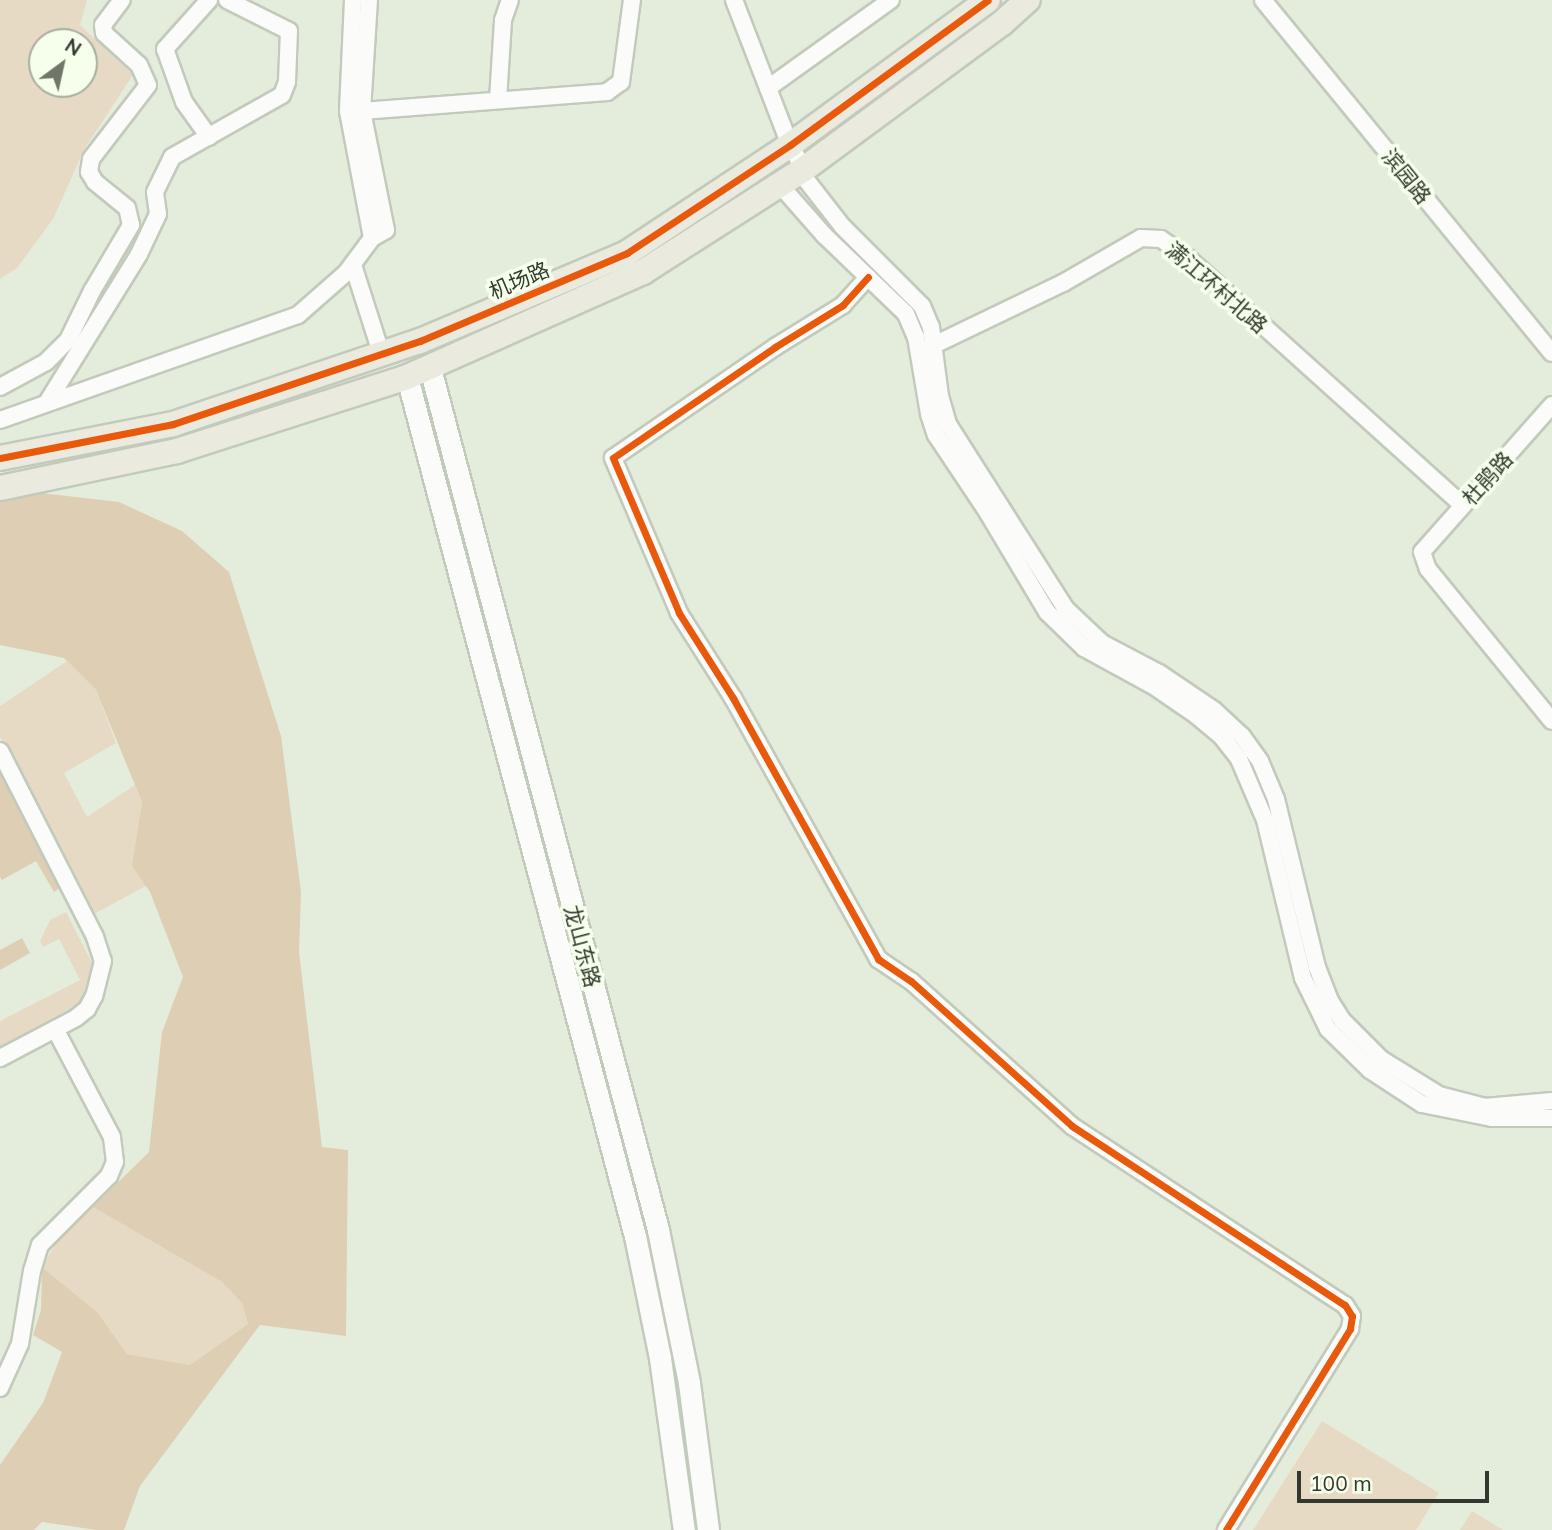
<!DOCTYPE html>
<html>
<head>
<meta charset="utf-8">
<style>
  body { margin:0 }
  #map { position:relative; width:1552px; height:1530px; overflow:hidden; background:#e4eddc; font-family:Mulish,"Noto Sans SC",sans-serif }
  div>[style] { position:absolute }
  .green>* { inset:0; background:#e7dac4 }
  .forest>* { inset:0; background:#deceb4 }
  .roads { filter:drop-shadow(2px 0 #c2cabc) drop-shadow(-2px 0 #c2cabc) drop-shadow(0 2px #c2cabc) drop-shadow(0 -2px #c2cabc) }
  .minor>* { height:16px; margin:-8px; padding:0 8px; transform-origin:8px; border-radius:8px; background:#fbfcfa }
  .secondary>* { height:21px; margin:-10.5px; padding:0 10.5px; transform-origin:10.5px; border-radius:10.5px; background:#fbfcfa }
  .primary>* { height:24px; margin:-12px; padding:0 12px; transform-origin:12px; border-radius:12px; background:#eaeadf }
  .cycleway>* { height:7px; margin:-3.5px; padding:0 3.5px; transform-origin:3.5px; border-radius:3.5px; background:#e8590c }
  span { translate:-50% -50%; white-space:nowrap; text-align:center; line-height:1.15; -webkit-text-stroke:7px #f5ffec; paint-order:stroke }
  .street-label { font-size:21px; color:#32382d }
  .north { position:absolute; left:28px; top:28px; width:70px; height:70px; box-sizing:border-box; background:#f5ffec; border:2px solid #a7afa0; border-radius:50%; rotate:33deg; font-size:19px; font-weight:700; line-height:28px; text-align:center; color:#32382d }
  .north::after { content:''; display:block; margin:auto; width:24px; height:32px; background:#70776a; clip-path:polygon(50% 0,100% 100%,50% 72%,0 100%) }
  .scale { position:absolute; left:1297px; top:1471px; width:192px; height:32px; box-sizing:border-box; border:4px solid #32382d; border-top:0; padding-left:9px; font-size:21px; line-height:24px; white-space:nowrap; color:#32382d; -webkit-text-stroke:5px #f5ffec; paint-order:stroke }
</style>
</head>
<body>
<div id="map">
  <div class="green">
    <i style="clip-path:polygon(evenodd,0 0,87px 0,80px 25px,133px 75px,85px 148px,53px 219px,17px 268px,0 279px,0 0,42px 42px,84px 42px,84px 84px,42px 84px,42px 42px)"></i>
    <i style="clip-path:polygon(67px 661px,96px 690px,116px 743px,64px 773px,87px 817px,135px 785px,142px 802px,133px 866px,146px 886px,92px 915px,0 737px,0 706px)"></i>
    <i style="clip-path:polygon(66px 912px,97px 973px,85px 1006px,0 1051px,0 1021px,80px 980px,59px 939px,43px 947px,40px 941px,50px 920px)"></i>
    <i style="clip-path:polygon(93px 1207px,222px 1282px,242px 1303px,248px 1324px,190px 1365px,127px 1354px,98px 1313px,42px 1267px,62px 1233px)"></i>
    <i style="clip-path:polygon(1322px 1421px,1439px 1493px,1416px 1530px,1253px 1530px)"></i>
    <i style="clip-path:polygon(1472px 1511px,1503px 1530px,1460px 1530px)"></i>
  </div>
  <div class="forest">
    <i style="clip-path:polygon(41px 493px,119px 502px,182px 531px,229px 572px,281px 736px,301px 892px,299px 952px,322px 1147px,348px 1150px,346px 1336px,260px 1325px,140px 1486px,124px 1530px,97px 1530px,42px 1522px,34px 1530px,0 1530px,0 1465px,43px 1403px,62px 1352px,33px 1335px,41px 1310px,42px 1267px,98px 1313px,127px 1354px,190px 1365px,248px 1324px,242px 1303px,222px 1282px,93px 1207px,149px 1152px,162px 1032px,183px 977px,150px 892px,132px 866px,142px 802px,96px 690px,64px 658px,0 645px,0 500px)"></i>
    <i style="clip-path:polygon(0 768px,64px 885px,54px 892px,36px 861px,2px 880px,0 877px)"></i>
    <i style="clip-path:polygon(22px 938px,30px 953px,0 970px,0 950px)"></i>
  </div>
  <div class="roads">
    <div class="minor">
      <i style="left:353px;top:0;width:111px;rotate:92.6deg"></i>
      <i style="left:348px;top:111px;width:129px;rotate:79.3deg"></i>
      <i style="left:734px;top:0;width:155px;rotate:68.9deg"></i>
      <i style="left:790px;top:145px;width:28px;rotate:60deg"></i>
      <i style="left:1263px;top:0;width:456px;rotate:50.7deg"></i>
      <i style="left:768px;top:88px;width:151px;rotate:-35.6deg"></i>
      <i style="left:498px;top:100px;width:80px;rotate:-86.4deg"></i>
      <i style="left:503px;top:20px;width:21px;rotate:-71deg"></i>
      <i style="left:362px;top:111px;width:111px;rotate:-86.4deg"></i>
      <i style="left:209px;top:137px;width:43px;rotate:-125.5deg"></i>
      <i style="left:184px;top:102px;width:56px;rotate:-109.7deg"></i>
      <i style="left:165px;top:49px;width:66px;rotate:-48.1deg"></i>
      <i style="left:800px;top:172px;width:68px;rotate:52.1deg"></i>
      <i style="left:842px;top:226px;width:113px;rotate:45deg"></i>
      <i style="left:922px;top:306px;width:23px;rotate:67deg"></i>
      <i style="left:931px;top:327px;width:70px;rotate:82.6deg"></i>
      <i style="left:940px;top:396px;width:29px;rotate:74deg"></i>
      <i style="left:948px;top:424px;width:218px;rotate:57.5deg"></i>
      <i style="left:1065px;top:608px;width:51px;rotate:43.4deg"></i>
      <i style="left:1102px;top:643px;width:64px;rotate:27.8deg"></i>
      <i style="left:1159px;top:673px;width:66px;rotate:33.9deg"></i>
      <i style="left:1214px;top:710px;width:38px;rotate:43deg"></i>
      <i style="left:1242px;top:736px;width:31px;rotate:54deg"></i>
      <i style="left:1260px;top:761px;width:41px;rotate:67.2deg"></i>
      <i style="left:1276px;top:799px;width:173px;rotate:76.3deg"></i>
      <i style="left:1317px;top:967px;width:34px;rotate:69deg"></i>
      <i style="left:1329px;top:999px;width:25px;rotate:58deg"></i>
      <i style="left:1342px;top:1020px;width:55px;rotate:45deg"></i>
      <i style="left:1381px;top:1059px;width:68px;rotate:31.8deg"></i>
      <i style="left:1439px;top:1095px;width:48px;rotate:14.6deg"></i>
      <i style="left:1485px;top:1107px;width:67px;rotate:-5.1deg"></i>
      <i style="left:780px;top:185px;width:67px;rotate:48.7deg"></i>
      <i style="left:824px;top:235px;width:114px;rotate:43.9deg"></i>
      <i style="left:906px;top:314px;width:25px;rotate:67deg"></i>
      <i style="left:916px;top:337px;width:78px;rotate:80.4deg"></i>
      <i style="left:929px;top:414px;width:22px;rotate:72deg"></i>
      <i style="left:936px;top:435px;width:90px;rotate:56.3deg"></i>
      <i style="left:986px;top:510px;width:119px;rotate:59.1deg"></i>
      <i style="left:1047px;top:612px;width:52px;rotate:44.2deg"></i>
      <i style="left:1084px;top:648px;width:77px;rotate:28.6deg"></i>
      <i style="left:1152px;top:685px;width:53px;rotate:34.3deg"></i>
      <i style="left:1196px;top:715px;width:34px;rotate:40deg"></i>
      <i style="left:1222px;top:737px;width:28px;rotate:52deg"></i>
      <i style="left:1239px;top:759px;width:66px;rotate:66.9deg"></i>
      <i style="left:1265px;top:820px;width:163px;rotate:76.5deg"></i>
      <i style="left:1303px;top:978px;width:57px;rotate:63.9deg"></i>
      <i style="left:1328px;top:1029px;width:59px;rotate:44.3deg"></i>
      <i style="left:1370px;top:1070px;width:62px;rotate:33.2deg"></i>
      <i style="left:1422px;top:1104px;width:71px;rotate:11.3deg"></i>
      <i style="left:1492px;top:1118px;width:60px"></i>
      <i style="left:353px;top:265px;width:92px;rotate:72.3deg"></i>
      <i style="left:868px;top:277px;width:38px;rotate:132deg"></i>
      <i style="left:843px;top:305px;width:80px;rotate:148.3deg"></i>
      <i style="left:775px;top:347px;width:196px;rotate:145.6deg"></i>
      <i style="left:613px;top:458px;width:168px;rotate:66.9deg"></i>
      <i style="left:679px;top:613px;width:101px;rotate:57.6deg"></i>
      <i style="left:733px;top:698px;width:299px;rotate:60.9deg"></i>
      <i style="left:878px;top:959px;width:40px;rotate:34deg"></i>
      <i style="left:911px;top:981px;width:217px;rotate:42deg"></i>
      <i style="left:1072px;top:1126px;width:326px;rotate:33.3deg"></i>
      <i style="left:1345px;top:1305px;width:13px;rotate:58deg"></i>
      <i style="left:1352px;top:1316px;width:13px;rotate:99deg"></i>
      <i style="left:1350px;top:1329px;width:236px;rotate:121.7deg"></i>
      <i style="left:934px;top:345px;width:143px;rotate:-25.7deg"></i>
      <i style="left:1063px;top:283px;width:90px;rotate:-30deg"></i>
      <i style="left:1141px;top:238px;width:20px;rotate:3deg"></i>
      <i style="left:1161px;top:239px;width:33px;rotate:35deg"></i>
      <i style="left:1188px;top:258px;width:369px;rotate:42deg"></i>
      <i style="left:0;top:387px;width:52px;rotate:-28.5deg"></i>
      <i style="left:46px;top:362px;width:31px;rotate:-45deg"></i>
      <i style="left:68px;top:340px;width:55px;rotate:-63.9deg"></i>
      <i style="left:92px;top:291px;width:77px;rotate:-59.4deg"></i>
      <i style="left:131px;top:225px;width:17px;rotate:-103deg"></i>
      <i style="left:127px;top:208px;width:41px;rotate:-140.9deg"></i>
      <i style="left:95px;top:182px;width:12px;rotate:-121deg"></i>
      <i style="left:89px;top:172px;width:13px;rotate:-81deg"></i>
      <i style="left:91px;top:159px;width:93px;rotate:-52.4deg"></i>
      <i style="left:148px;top:85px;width:22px;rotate:-114deg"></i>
      <i style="left:139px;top:65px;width:47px;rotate:-137.6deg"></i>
      <i style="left:104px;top:33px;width:8px;rotate:-97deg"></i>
      <i style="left:103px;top:25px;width:31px;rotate:-53deg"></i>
      <i style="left:48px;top:401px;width:173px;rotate:-58.2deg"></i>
      <i style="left:139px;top:254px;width:44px;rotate:-64.6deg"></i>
      <i style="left:158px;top:214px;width:22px;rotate:-98deg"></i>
      <i style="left:155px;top:192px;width:39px;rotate:-64deg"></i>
      <i style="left:172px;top:157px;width:126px;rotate:-29.4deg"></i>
      <i style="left:282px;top:95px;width:14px;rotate:-69deg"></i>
      <i style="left:287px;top:82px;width:51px;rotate:-87.8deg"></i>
      <i style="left:289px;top:31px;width:69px;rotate:-153.4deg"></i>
      <i style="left:1552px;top:405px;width:196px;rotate:131.5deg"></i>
      <i style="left:1422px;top:552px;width:18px;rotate:71deg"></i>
      <i style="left:1428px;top:569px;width:196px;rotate:50.8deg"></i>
      <i style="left:0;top:420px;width:316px;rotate:-19.4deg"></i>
      <i style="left:298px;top:315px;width:64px;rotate:-41.2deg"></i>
      <i style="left:346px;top:273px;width:44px;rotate:-53.4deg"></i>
      <i style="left:372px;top:238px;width:16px;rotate:-30deg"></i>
      <i style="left:386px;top:230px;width:121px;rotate:-101.4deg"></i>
      <i style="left:362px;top:111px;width:246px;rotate:-4.4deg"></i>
      <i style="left:607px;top:92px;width:17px;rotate:-36deg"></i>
      <i style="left:621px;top:82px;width:83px;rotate:-82.4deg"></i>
      <i style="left:0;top:751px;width:209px;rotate:62.9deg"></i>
      <i style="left:95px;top:937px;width:25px;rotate:72deg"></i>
      <i style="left:103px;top:961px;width:36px;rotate:104deg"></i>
      <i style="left:94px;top:996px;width:15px;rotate:118deg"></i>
      <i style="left:87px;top:1009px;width:14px;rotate:141deg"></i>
      <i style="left:76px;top:1018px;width:86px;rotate:152.2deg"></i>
      <i style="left:0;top:1388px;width:48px;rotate:-65.6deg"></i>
      <i style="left:20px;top:1344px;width:74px;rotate:-80.7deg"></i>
      <i style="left:32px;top:1271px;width:27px;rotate:-73deg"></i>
      <i style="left:40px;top:1245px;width:98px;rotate:-45deg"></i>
      <i style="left:109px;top:1176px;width:15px;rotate:-67deg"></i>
      <i style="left:115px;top:1162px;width:25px;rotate:-97deg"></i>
      <i style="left:112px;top:1137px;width:122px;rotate:-117.8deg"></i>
    </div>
    <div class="secondary">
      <i style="left:430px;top:368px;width:892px;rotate:75.18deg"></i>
      <i style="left:658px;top:1230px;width:156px;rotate:78.5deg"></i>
      <i style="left:689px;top:1383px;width:148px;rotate:82.6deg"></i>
      <i style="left:407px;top:377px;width:889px;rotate:75.14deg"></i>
      <i style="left:635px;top:1236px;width:125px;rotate:78.4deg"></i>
      <i style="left:660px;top:1358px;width:174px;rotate:82.1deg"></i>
    </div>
    <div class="primary">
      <i style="left:0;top:458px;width:176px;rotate:-11.1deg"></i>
      <i style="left:173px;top:424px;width:261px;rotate:-18.6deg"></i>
      <i style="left:420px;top:341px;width:225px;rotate:-23deg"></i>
      <i style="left:627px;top:253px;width:196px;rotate:-33.5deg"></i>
      <i style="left:790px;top:145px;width:245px;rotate:-36.2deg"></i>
      <i style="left:0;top:488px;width:181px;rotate:-11.8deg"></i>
      <i style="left:177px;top:451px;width:242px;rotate:-17.8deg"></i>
      <i style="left:407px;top:377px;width:258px;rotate:-24deg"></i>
      <i style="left:643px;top:272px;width:191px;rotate:-32.6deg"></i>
      <i style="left:804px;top:169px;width:245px;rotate:-36.4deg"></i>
      <i style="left:1001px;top:24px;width:36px;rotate:-42deg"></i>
    </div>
  </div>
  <div class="cycleway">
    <i style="left:868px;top:277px;width:38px;rotate:132deg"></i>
    <i style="left:843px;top:305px;width:80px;rotate:148.3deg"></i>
    <i style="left:775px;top:347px;width:196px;rotate:145.6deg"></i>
    <i style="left:613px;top:458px;width:168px;rotate:66.9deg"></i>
    <i style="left:679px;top:613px;width:101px;rotate:57.6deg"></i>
    <i style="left:733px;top:698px;width:299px;rotate:60.9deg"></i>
    <i style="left:878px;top:959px;width:40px;rotate:34deg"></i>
    <i style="left:911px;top:981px;width:217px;rotate:42deg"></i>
    <i style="left:1072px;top:1126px;width:326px;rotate:33.3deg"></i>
    <i style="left:1345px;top:1305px;width:13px;rotate:58deg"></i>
    <i style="left:1352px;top:1316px;width:13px;rotate:99deg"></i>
    <i style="left:1350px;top:1329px;width:236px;rotate:121.7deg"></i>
    <i style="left:0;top:458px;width:176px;rotate:-11.1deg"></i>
    <i style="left:173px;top:424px;width:261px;rotate:-18.6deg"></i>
    <i style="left:420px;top:341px;width:225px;rotate:-23deg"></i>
    <i style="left:627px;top:253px;width:196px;rotate:-33.5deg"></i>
    <i style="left:790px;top:145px;width:245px;rotate:-36.2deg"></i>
  </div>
  <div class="street-label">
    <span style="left:1407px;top:176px;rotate:51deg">滨园路</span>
    <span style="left:519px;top:280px;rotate:-23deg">机场路</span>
    <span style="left:1217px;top:287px;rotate:41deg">满江环村北路</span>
    <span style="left:1487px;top:478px;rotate:-48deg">杜鹃路</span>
    <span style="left:583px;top:946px;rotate:75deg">龙山东路</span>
  </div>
  <div class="north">N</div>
  <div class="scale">100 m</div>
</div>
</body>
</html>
